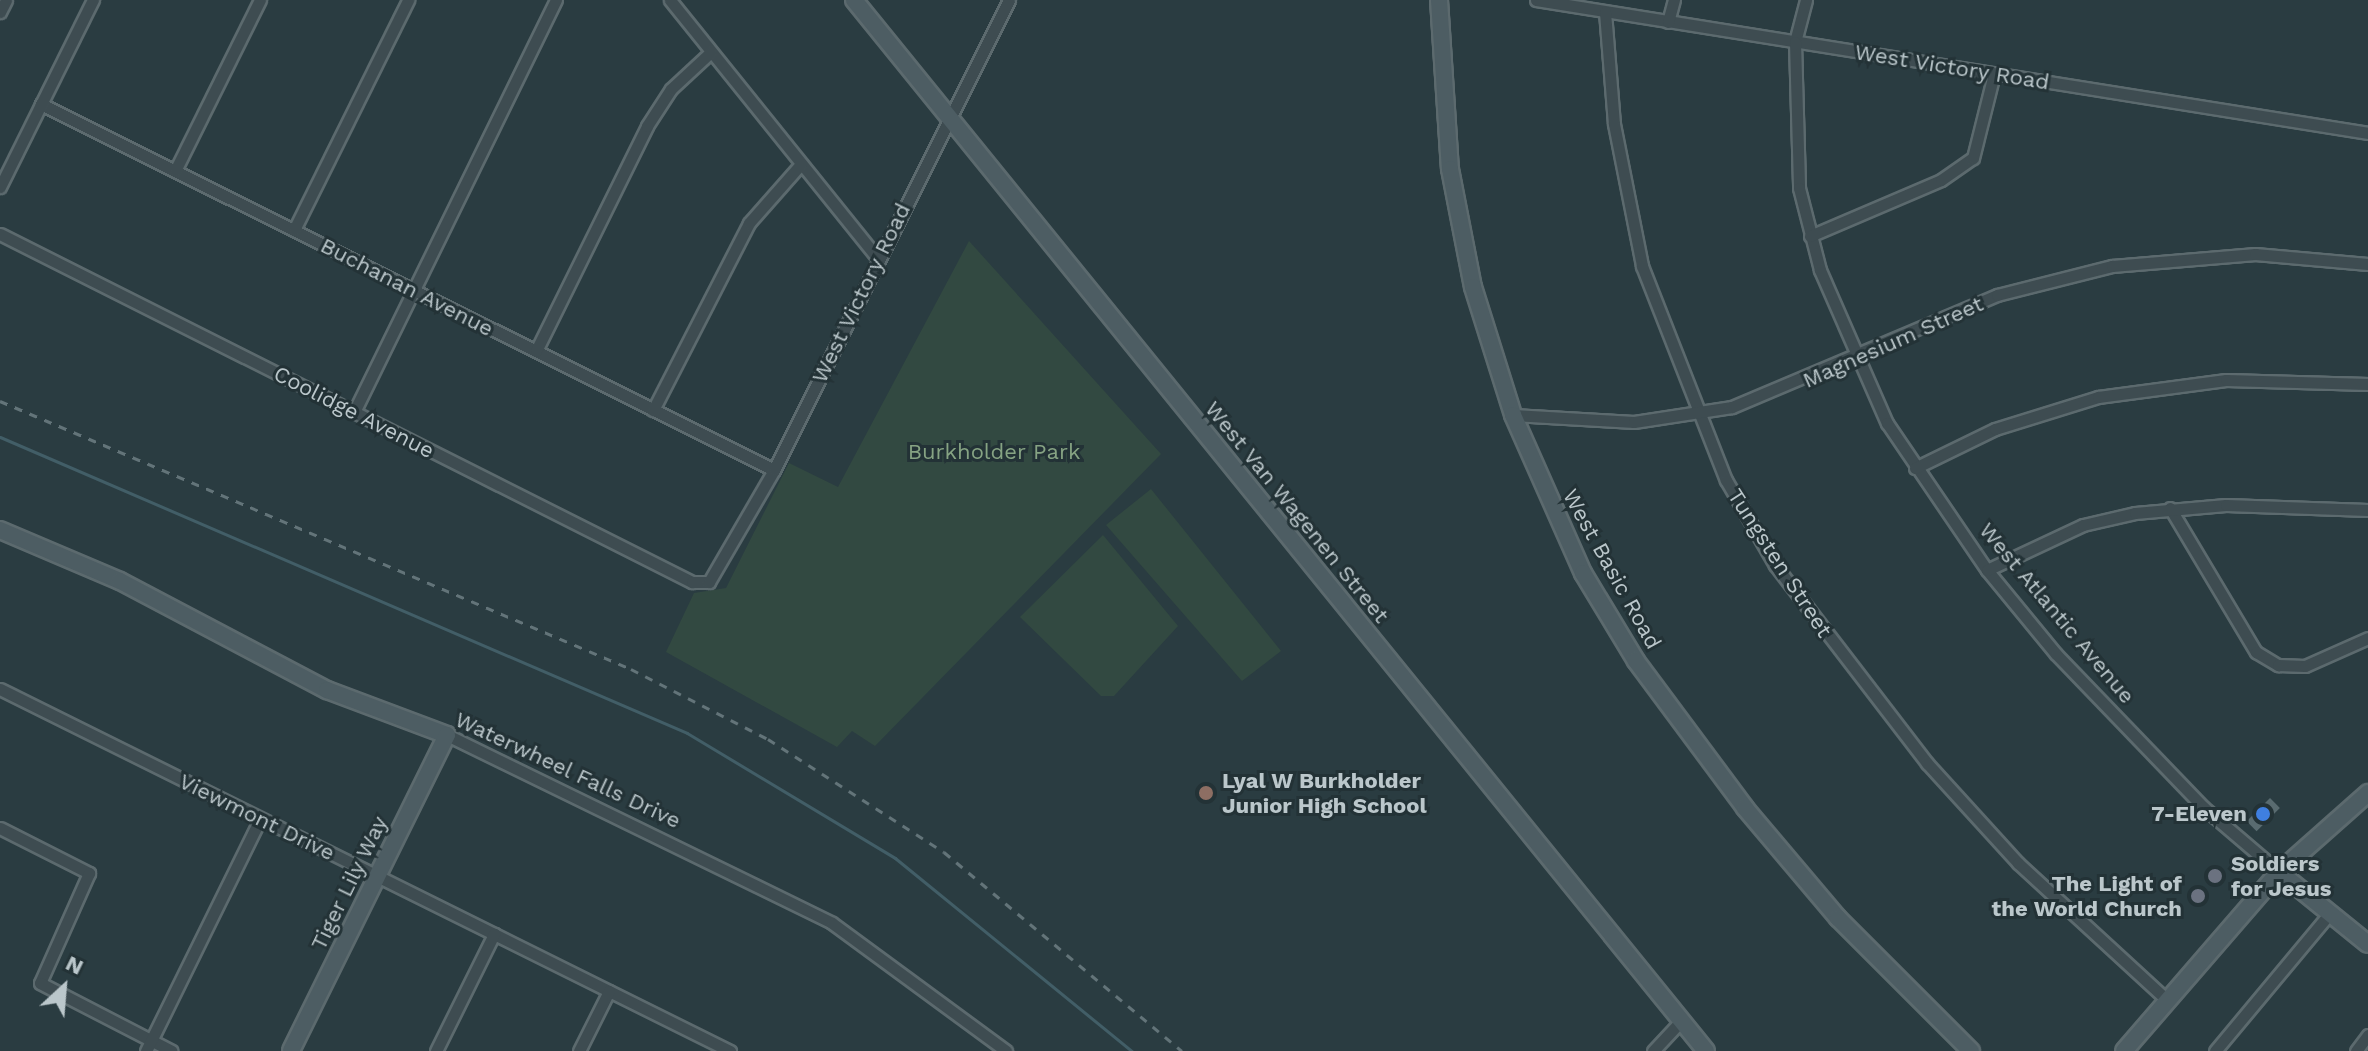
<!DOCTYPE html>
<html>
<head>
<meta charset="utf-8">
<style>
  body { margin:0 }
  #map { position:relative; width:2368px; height:1051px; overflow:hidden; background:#2a3c41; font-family:"Work Sans",sans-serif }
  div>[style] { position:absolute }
  .green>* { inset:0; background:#324941 }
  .stream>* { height:3px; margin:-1.5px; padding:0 1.5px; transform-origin:1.5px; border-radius:1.5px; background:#425e67 }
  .building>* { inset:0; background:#596b70; transform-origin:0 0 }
  .roads { filter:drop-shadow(2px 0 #5c6a6e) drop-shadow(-2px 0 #5c6a6e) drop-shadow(0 2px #5c6a6e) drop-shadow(0 -2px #5c6a6e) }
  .street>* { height:11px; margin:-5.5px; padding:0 5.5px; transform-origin:5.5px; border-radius:5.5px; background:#3e4c51 }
  .secondary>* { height:16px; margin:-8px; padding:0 8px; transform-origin:8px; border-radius:8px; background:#4d5d63 }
  .rail>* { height:3px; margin-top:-1.5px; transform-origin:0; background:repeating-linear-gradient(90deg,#637479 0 8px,transparent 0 16px) }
  .dots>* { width:22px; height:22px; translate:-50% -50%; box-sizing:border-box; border:4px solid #233236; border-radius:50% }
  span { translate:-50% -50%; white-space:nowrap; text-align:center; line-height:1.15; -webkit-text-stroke:6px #233236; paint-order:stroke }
  .street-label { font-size:22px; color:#bbc7cb }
  .park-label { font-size:22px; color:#86a383 }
  .poi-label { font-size:22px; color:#bbc7cb; font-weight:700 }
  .left { translate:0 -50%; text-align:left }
  .right { translate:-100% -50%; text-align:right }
  .north { position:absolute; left:24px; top:947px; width:80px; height:80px; -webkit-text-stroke:6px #233236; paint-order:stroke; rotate:26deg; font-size:22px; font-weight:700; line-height:32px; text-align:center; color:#bbc7cb }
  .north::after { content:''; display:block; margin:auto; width:28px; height:36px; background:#bbc7cb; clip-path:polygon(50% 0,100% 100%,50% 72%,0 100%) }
</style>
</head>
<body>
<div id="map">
  <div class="green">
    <i style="clip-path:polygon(969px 241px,1161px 454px,875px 746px,852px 731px,837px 747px,666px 652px,694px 593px,726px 588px,789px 463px,838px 487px)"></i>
    <i style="clip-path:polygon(1151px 489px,1281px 651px,1242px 681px,1106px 525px)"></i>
    <i style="clip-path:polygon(1103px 535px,1178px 626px,1114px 696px,1101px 696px,1020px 617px)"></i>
  </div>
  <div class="stream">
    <i style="left:0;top:437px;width:748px;rotate:23.31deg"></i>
    <i style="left:687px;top:733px;width:243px;rotate:31deg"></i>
    <i style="left:895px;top:858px;width:306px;rotate:39.2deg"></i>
  </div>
  <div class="building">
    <i style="left:2270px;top:798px;width:14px;height:33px;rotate:45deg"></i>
  </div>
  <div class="roads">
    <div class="street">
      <i style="left:670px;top:0;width:332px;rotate:51.2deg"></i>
      <i style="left:1536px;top:0;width:843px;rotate:9.08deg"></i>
      <i style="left:1806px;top:0;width:43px;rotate:104.7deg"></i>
      <i style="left:1795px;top:42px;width:146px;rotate:88.4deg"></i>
      <i style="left:1799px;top:188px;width:85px;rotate:75.6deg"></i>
      <i style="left:1820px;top:270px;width:167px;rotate:66.4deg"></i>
      <i style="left:1887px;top:423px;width:178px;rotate:55.8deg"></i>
      <i style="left:1987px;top:570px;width:109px;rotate:50.6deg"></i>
      <i style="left:2056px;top:654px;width:212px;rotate:46.1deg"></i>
      <i style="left:2203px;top:807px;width:100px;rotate:40.5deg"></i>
      <i style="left:0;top:12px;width:13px;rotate:-63deg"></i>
      <i style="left:1605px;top:12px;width:112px;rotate:85.4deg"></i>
      <i style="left:1614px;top:124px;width:145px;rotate:78.8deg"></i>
      <i style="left:1642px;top:266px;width:230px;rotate:68.6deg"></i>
      <i style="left:1726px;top:480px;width:98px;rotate:60deg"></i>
      <i style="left:1775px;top:565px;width:250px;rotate:52.5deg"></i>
      <i style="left:1927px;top:763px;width:135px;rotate:47.7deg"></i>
      <i style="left:2018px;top:863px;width:202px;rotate:42.6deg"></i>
      <i style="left:1668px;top:22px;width:23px;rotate:-75deg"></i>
      <i style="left:41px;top:104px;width:819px;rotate:26.53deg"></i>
      <i style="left:175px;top:171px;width:191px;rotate:-63.6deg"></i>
      <i style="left:0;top:187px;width:209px;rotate:-63.6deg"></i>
      <i style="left:294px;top:230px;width:257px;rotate:-63.6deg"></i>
      <i style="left:0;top:234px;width:775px;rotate:26.7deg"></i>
      <i style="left:692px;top:582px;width:17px"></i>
      <i style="left:709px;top:582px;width:129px;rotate:-59.9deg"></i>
      <i style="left:774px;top:470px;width:525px;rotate:-63.43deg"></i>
      <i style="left:1810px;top:236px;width:142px;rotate:-23.1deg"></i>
      <i style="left:1941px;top:180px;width:39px;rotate:-35deg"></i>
      <i style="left:1973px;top:158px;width:87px;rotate:-76deg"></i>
      <i style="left:536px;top:351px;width:251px;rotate:-63.7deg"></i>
      <i style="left:647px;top:126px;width:44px;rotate:-57deg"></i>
      <i style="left:671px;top:89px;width:54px;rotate:-42.8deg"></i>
      <i style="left:653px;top:410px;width:210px;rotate:-62.8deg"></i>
      <i style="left:749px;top:223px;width:79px;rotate:-48.6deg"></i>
      <i style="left:354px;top:412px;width:459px;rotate:-63.9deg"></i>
      <i style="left:1513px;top:415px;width:121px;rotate:3.3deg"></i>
      <i style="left:1634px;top:422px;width:99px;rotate:-8.7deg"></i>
      <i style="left:1732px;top:407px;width:288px;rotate:-22.9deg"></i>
      <i style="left:1997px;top:295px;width:119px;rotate:-14.2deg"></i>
      <i style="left:2112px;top:266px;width:144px;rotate:-4.8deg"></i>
      <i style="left:2255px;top:254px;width:113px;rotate:5.1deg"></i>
      <i style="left:1915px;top:468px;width:89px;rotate:-26deg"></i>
      <i style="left:1995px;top:429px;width:108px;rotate:-17.3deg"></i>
      <i style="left:2098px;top:397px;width:129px;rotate:-7.6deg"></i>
      <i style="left:2226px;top:380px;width:142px;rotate:1.6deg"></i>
      <i style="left:2170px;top:508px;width:168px;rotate:59.2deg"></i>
      <i style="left:2256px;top:652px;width:26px;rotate:31deg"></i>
      <i style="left:2278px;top:665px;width:27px;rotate:2deg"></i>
      <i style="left:2305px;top:666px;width:69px;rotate:-24deg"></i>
      <i style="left:1987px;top:570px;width:106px;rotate:-25.1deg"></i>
      <i style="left:2083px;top:525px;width:53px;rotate:-13deg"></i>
      <i style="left:2135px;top:513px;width:91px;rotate:-5deg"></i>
      <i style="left:2226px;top:505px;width:142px;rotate:2deg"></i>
      <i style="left:0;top:689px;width:815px;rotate:26.38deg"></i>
      <i style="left:447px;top:735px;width:428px;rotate:26deg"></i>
      <i style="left:832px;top:923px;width:216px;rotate:36.3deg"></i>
      <i style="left:0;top:828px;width:100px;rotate:26.8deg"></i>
      <i style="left:89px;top:873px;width:120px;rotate:114deg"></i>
      <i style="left:40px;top:983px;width:148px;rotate:27.3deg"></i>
      <i style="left:146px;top:1051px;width:258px;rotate:-63.8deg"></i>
      <i style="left:436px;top:1051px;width:131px;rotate:-63.6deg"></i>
      <i style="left:579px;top:1051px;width:67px;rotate:-63.4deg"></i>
      <i style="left:1653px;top:1051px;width:42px;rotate:-46.9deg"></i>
      <i style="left:2215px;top:1051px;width:180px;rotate:-50.2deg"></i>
      <i style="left:2356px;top:1051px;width:20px;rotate:-53deg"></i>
    </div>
    <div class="secondary">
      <i style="left:854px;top:0;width:1353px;rotate:50.97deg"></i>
      <i style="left:1439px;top:0;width:169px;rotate:86.3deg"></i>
      <i style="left:1450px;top:169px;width:120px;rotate:79deg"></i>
      <i style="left:1473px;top:287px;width:134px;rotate:72.6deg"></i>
      <i style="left:1513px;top:415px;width:173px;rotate:66.1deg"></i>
      <i style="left:1583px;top:573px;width:103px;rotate:58.9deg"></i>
      <i style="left:1636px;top:661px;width:183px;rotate:53.4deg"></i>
      <i style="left:1745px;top:808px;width:144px;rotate:49.8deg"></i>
      <i style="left:1838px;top:918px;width:188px;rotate:45deg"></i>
      <i style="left:0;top:530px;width:130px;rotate:23deg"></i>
      <i style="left:120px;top:581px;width:234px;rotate:27.8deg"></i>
      <i style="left:327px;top:690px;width:128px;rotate:20.6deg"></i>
      <i style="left:447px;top:735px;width:352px;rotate:116.3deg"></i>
      <i style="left:2279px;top:872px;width:114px;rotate:39deg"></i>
      <i style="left:2124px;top:1051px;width:237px;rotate:-49.1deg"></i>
      <i style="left:2279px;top:872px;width:119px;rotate:-41.6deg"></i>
    </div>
  </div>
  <div class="rail">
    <i style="left:0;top:401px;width:686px;rotate:23.01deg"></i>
    <i style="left:631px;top:669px;width:154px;rotate:27.1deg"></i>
    <i style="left:768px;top:739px;width:209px;rotate:32.7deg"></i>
    <i style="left:944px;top:852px;width:310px;rotate:39.9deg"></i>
  </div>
  <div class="dots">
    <i style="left:1206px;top:793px;background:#8d6e63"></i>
    <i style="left:2263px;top:814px;background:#3f7fe0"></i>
    <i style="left:2215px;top:876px;background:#6b7280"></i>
    <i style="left:2198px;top:896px;background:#6b7280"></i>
  </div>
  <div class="street-label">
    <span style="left:1952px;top:67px;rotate:9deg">West Victory Road</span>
    <span style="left:407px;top:287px;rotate:27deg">Buchanan Avenue</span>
    <span style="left:861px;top:293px;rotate:-64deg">West Victory Road</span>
    <span style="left:1893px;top:342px;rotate:-24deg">Magnesium Street</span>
    <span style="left:354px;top:412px;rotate:27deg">Coolidge Avenue</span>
    <span style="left:1297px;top:512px;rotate:51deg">West Van Wagenen Street</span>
    <span style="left:1780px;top:563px;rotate:57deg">Tungsten Street</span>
    <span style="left:1612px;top:569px;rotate:61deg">West Basic Road</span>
    <span style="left:2057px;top:613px;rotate:50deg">West Atlantic Avenue</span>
    <span style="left:568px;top:770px;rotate:25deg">Waterwheel Falls Drive</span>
    <span style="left:257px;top:817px;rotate:26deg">Viewmont Drive</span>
    <span style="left:349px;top:883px;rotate:-64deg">Tiger Lily Way</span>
  </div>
  <div class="park-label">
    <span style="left:994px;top:452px">Burkholder Park</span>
  </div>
  <div class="poi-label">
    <span class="left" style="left:1222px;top:793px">Lyal W Burkholder<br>Junior High School</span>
    <span class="right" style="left:2247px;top:814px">7-Eleven</span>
    <span class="left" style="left:2231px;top:876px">Soldiers<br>for Jesus</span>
    <span class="right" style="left:2182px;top:896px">The Light of<br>the World Church</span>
  </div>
  <div class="north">N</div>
</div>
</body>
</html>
